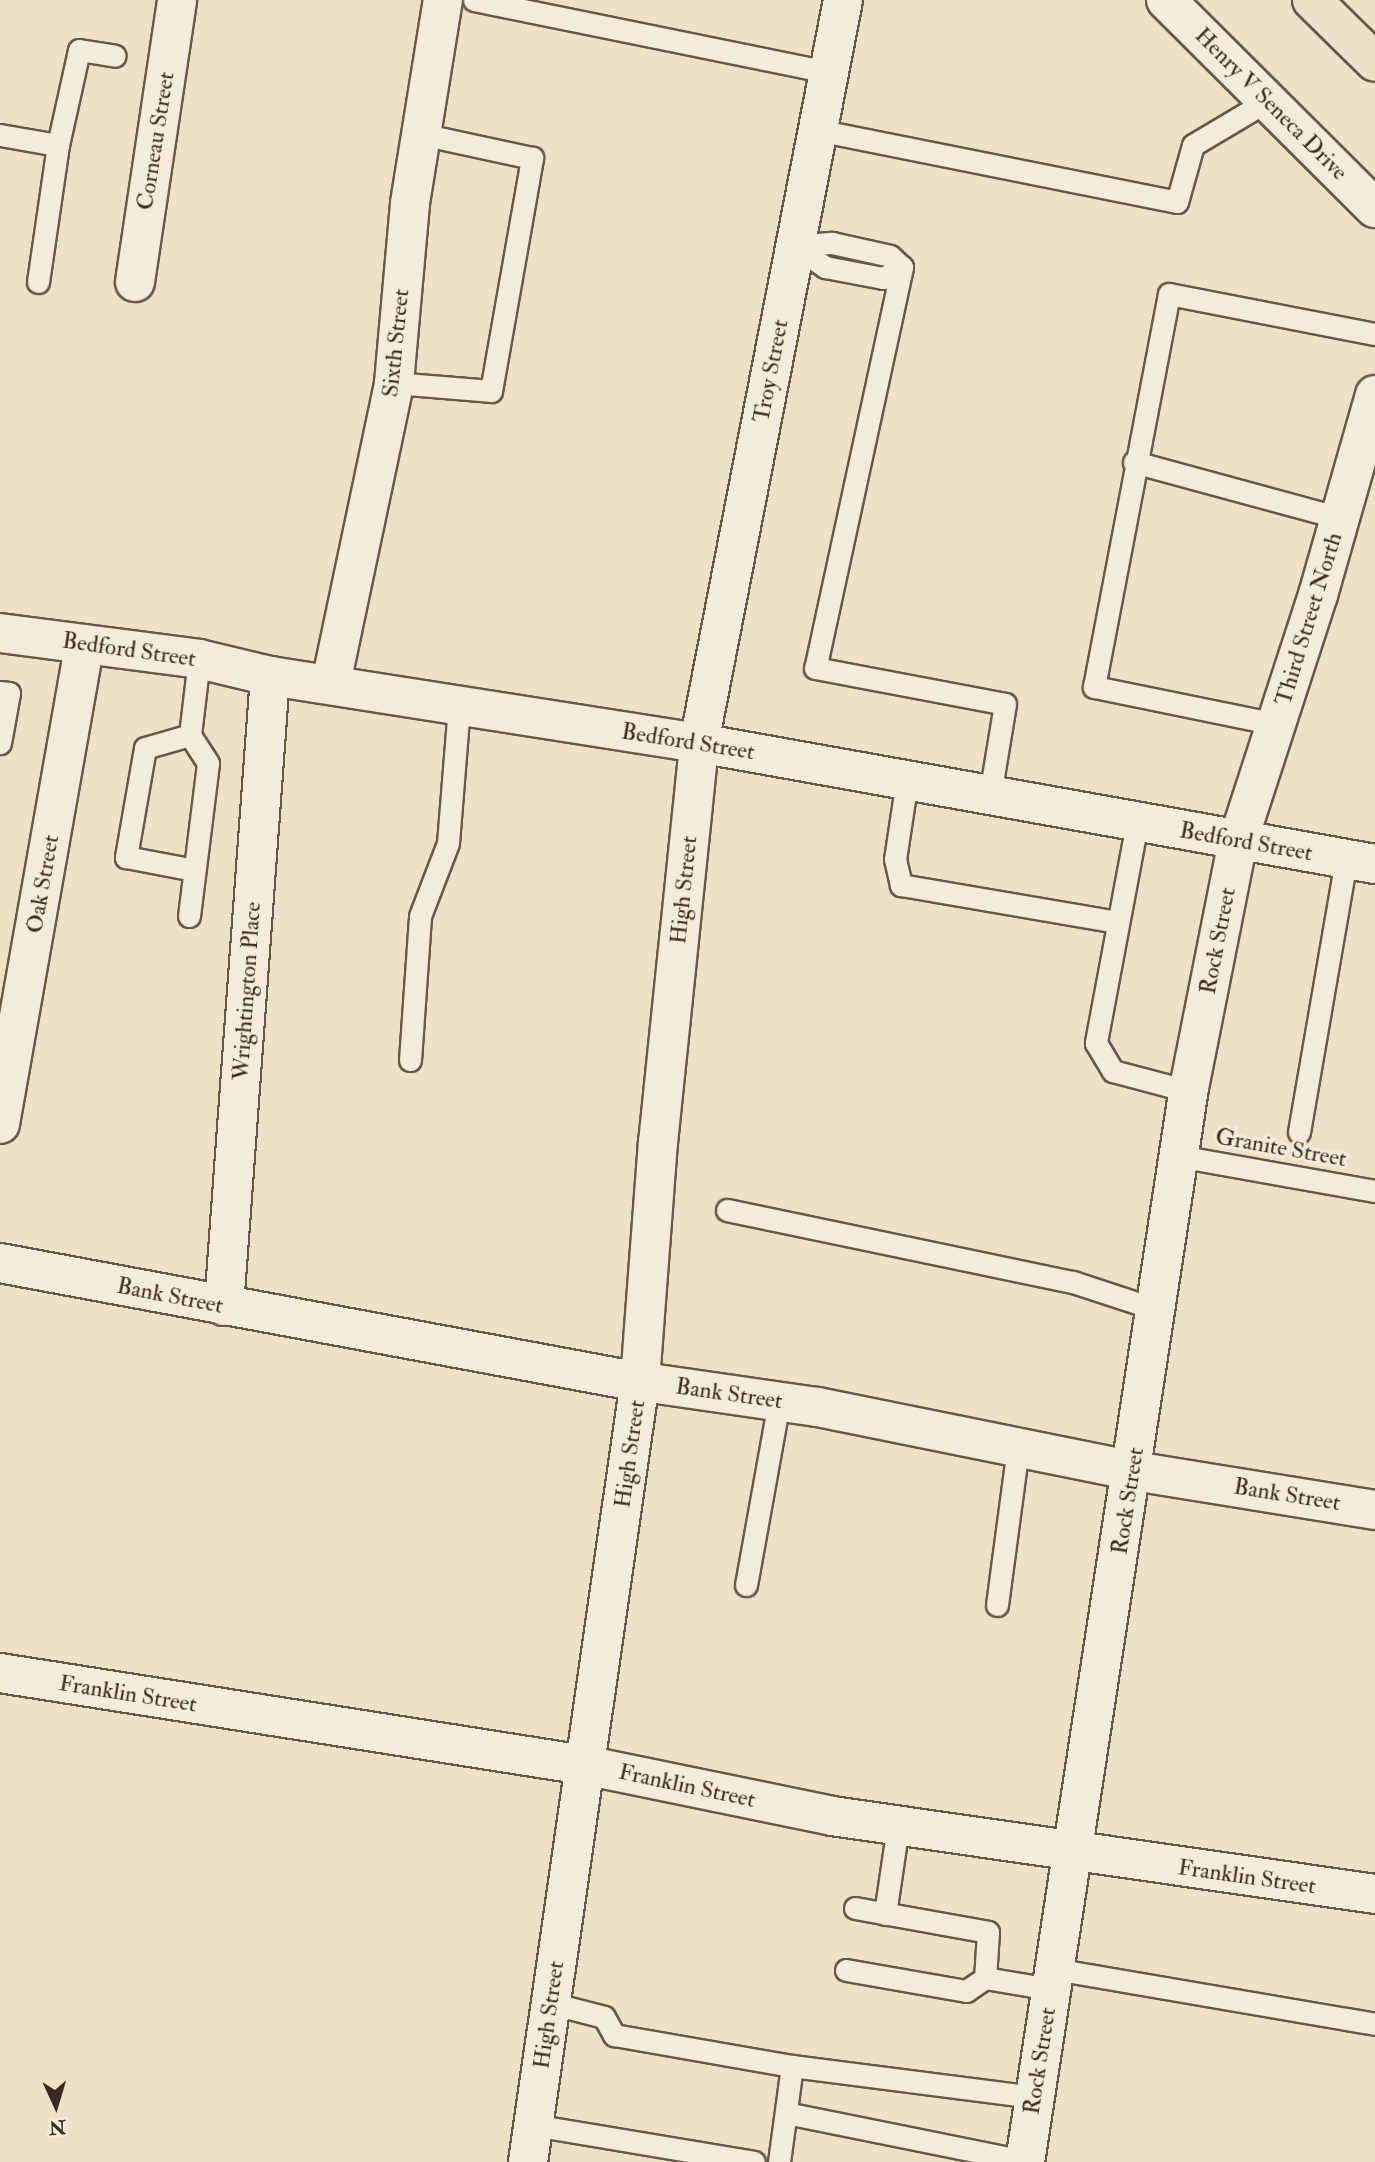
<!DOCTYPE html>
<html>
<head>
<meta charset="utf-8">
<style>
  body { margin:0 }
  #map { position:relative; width:1375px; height:2162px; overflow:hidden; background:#ece2c6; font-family:"IM FELL Double Pica",serif }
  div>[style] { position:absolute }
  .roads { filter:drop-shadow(2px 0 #66584b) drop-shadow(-2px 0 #66584b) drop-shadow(0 2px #66584b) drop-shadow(0 -2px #66584b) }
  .service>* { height:21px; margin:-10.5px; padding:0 10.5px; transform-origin:10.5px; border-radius:10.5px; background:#f3ecda }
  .minor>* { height:38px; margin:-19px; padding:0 19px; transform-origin:19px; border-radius:19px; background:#f3ecda }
  .tertiary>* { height:38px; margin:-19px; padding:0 19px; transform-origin:19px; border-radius:19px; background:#f3ecda }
  .secondary>* { height:38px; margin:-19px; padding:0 19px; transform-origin:19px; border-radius:19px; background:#f3ecda }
  .motorway>* { height:38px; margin:-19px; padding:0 19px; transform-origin:19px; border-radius:19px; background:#ece2c6 }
  span { translate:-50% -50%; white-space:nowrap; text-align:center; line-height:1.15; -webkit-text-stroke:6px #f3ecda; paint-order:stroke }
  .street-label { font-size:23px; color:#392a22 }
  .north { position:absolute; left:21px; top:2071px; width:70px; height:70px; -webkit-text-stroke:5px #f3ecda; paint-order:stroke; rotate:176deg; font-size:19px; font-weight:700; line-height:28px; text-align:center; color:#392a22 }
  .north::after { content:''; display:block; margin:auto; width:24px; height:32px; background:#392a22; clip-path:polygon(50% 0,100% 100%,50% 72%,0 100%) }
</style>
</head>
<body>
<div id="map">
  <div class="roads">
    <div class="service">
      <i style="left:474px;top:0;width:362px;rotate:11.5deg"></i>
      <i style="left:817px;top:130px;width:367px;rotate:11.3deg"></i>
      <i style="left:1177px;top:202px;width:59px;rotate:-74.3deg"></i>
      <i style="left:1193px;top:145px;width:86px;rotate:-30.7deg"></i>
      <i style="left:0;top:135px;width:59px;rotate:9.8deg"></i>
      <i style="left:58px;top:145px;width:97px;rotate:-77.5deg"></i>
      <i style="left:79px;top:50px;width:36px;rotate:9deg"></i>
      <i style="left:795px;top:246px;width:37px;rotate:35deg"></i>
      <i style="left:825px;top:267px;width:59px;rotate:10.7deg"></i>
      <i style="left:883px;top:278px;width:22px;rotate:-30deg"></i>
      <i style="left:795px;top:246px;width:37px;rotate:-5deg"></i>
      <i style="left:832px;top:243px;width:59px;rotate:12.6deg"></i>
      <i style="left:890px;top:256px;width:16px;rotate:43deg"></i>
      <i style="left:902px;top:267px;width:410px;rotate:102.2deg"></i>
      <i style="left:815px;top:668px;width:193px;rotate:10.7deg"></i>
      <i style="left:1005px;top:704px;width:92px;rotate:99.4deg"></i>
      <i style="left:38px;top:282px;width:138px;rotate:-81.7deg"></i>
      <i style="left:394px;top:383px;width:97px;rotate:4.7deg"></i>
      <i style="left:491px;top:391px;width:237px;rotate:-80deg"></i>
      <i style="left:532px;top:158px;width:114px;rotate:-167.8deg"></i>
      <i style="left:1134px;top:462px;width:213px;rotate:15.2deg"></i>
      <i style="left:0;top:692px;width:9px;rotate:6deg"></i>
      <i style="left:9px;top:693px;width:51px;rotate:100.2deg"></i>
      <i style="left:1276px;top:724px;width:186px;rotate:-168.5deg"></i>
      <i style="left:1094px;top:687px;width:400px;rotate:-79.2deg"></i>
      <i style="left:1169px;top:294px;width:210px;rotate:11deg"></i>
      <i style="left:190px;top:735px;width:47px;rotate:163.9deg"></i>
      <i style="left:145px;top:748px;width:111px;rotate:99.9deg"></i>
      <i style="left:126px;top:857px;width:69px;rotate:10.8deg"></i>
      <i style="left:907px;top:780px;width:80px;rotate:98.6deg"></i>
      <i style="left:895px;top:859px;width:27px;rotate:77deg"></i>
      <i style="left:901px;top:885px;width:220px;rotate:9.7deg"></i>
      <i style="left:1137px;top:823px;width:224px;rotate:100.6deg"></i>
      <i style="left:1096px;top:1043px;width:33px;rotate:59deg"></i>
      <i style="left:1113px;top:1071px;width:78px;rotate:14.9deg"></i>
      <i style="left:189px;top:916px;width:154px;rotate:-82.9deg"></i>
      <i style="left:208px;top:763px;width:33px;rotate:-123deg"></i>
      <i style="left:190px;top:735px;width:77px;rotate:-83.2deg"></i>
      <i style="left:410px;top:1060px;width:144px;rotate:-86deg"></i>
      <i style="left:420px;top:916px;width:78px;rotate:-69deg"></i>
      <i style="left:448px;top:843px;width:138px;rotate:-85.4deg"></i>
      <i style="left:1299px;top:1132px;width:277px;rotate:-80.2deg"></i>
      <i style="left:1178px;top:1156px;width:200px;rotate:10.1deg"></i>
      <i style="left:727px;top:1210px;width:353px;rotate:11.8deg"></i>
      <i style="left:1073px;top:1282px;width:86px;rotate:18.2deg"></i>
      <i style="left:746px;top:1585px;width:186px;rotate:-79.8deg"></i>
      <i style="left:997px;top:1605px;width:158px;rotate:-82.4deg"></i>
      <i style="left:855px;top:1908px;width:135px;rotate:10.2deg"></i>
      <i style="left:988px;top:1932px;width:46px;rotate:93.7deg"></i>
      <i style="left:985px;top:1978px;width:67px;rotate:9.5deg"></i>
      <i style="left:885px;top:1914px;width:89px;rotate:-81.6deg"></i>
      <i style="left:1054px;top:1969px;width:326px;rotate:9.7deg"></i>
      <i style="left:846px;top:1970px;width:122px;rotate:9.9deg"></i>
      <i style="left:966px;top:1991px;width:23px;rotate:-34deg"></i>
      <i style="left:550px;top:2003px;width:56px;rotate:14.5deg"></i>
      <i style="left:604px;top:2017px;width:21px;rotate:61deg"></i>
      <i style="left:614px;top:2035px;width:181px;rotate:9.9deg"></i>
      <i style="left:792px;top:2066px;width:244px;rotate:7.3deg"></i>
      <i style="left:786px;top:2113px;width:244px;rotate:11.4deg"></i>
      <i style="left:533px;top:2125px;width:224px;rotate:9.5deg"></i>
      <i style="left:779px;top:2162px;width:97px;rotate:-82.3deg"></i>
    </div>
    <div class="minor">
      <i style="left:135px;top:282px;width:285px;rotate:-81.5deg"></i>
      <i style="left:331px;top:683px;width:307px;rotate:-78.1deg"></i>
      <i style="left:394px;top:383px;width:181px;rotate:-84.9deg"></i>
      <i style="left:410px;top:203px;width:206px;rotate:-80.8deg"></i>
      <i style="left:0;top:1124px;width:487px;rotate:-80deg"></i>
      <i style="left:0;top:1263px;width:640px;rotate:10.54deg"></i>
      <i style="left:629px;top:1380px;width:190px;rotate:8.2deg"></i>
      <i style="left:817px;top:1407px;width:323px;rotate:11.4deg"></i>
      <i style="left:1134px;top:1471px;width:244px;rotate:9.2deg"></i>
      <i style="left:224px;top:1306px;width:632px;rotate:-85.82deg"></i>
      <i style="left:0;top:1673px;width:591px;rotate:8.95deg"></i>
      <i style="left:584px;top:1765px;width:253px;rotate:11.6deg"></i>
      <i style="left:832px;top:1816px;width:549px;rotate:8.17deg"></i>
      <i style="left:1025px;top:2162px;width:1086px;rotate:-81.32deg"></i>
      <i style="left:1189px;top:1088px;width:252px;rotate:-78.8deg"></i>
    </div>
    <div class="tertiary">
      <i style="left:1166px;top:0;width:295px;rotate:44.9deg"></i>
      <i style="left:1238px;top:841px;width:259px;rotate:-72deg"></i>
      <i style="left:1318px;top:595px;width:208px;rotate:-74.1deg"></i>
      <i style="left:528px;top:2162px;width:789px;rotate:-81.84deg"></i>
      <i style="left:640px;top:1381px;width:239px;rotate:-85.7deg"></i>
      <i style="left:658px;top:1143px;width:402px;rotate:-84.1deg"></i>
    </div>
    <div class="secondary">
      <i style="left:0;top:633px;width:201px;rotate:7.4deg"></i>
      <i style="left:199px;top:659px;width:73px;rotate:13.5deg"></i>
      <i style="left:270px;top:676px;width:434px;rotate:8.9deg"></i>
      <i style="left:699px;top:743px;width:687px;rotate:10.15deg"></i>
      <i style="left:699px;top:743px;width:757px;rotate:-79.03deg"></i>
    </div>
    <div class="motorway">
      <i style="left:1312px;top:0;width:88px;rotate:44.5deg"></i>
    </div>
  </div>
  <div class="street-label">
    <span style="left:1271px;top:104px;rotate:45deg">Henry V Seneca Drive</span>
    <span style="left:156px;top:141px;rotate:-81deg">Corneau Street</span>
    <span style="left:396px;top:343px;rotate:-84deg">Sixth Street</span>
    <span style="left:771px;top:371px;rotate:-79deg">Troy Street</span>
    <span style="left:1309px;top:619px;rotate:-73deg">Third Street North</span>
    <span style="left:129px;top:650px;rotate:8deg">Bedford Street</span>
    <span style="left:688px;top:742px;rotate:9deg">Bedford Street</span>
    <span style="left:1246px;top:842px;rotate:10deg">Bedford Street</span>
    <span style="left:43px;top:884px;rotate:-80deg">Oak Street</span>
    <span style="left:684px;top:890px;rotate:-84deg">High Street</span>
    <span style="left:1218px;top:941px;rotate:-79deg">Rock Street</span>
    <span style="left:247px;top:991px;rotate:-86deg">Wrightington Place</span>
    <span style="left:1281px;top:1148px;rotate:10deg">Granite Street</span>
    <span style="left:170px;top:1296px;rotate:11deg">Bank Street</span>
    <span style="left:729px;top:1394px;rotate:8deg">Bank Street</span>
    <span style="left:630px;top:1454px;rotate:-82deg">High Street</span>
    <span style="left:1287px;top:1495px;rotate:9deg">Bank Street</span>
    <span style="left:1128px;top:1501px;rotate:-81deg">Rock Street</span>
    <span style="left:128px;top:1694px;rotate:9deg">Franklin Street</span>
    <span style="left:687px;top:1786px;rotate:12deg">Franklin Street</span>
    <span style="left:1247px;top:1877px;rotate:8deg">Franklin Street</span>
    <span style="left:549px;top:2015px;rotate:-82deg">High Street</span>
    <span style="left:1040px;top:2061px;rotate:-81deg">Rock Street</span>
  </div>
  <div class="north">N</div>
</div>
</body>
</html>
